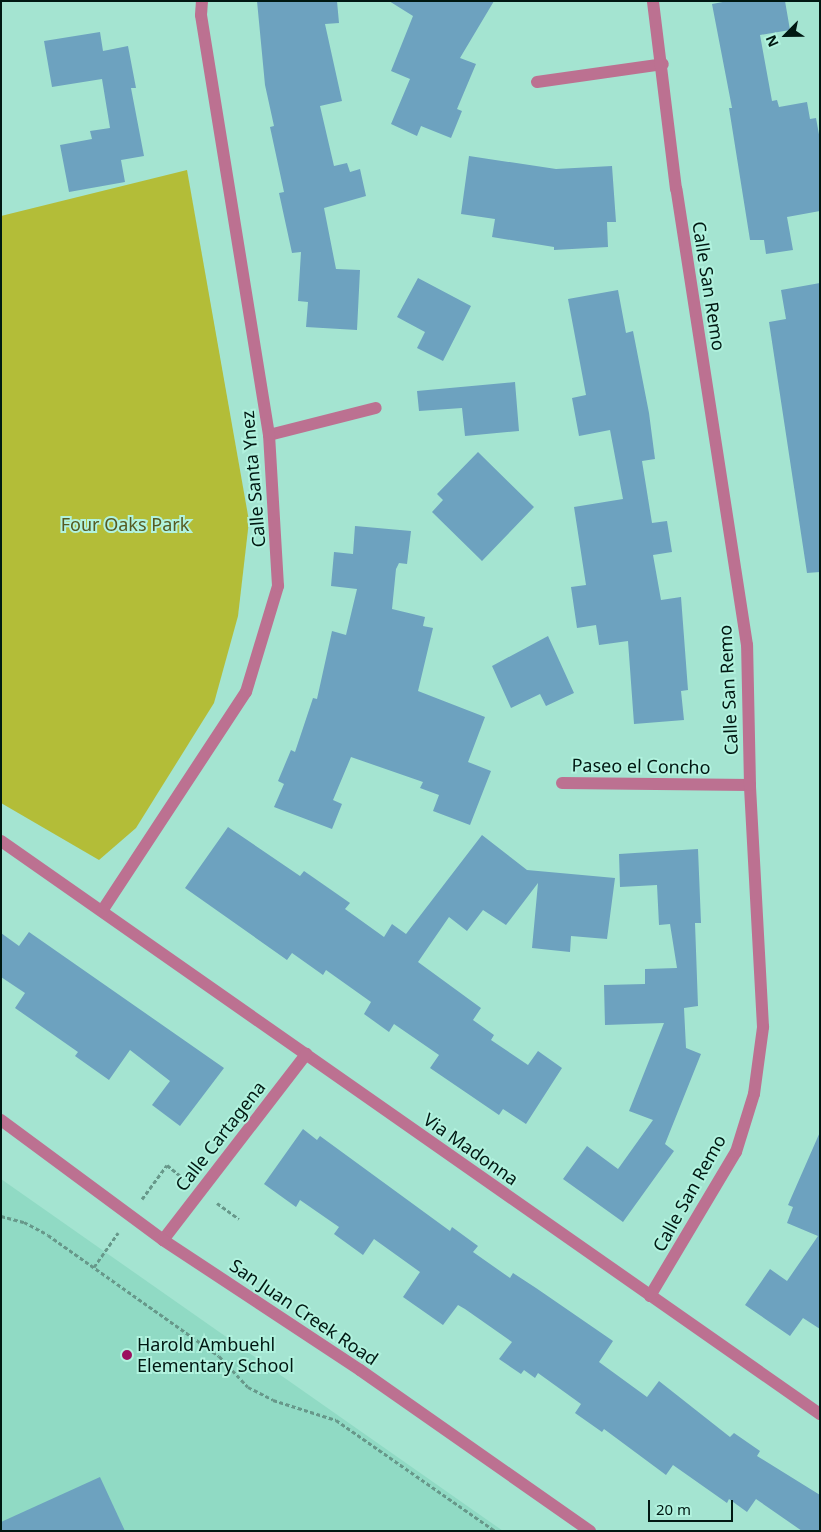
<!DOCTYPE html>
<html>
<head>
<meta charset="utf-8">
<style>
  body { margin:0 }
  #map { position:relative; width:821px; height:1532px; overflow:hidden; background:#a4e4d1; font-family:"Noto Sans",sans-serif }
  div>[style] { position:absolute }
  .built>* { inset:0; background:#90dac4 }
  .green>* { inset:0; background:#b3bd38 }
  .building>* { inset:0; background:#6da2bf }
  .path>* { height:3px; margin-top:-1.5px; transform-origin:0; background:repeating-linear-gradient(90deg,#67988a 0 4px,transparent 0 6.5px) }
  .minor>* { height:12px; margin:-6px; padding:0 6px; transform-origin:6px; border-radius:6px; background:#bc7191 }
  .tertiary>* { height:12px; margin:-6px; padding:0 6px; transform-origin:6px; border-radius:6px; background:#bc7191 }
  .dots>* { width:14px; height:14px; translate:-50% -50%; box-sizing:border-box; border:2px solid #b1f2de; border-radius:50% }
  span { translate:-50% -50%; white-space:nowrap; text-align:center; line-height:1.15; -webkit-text-stroke:4px #b1f2de; paint-order:stroke }
  .street-label { font-size:18px; color:#001812 }
  .park-label { font-size:18px; color:#565a21 }
  .poi-label { font-size:18px; color:#001812 }
  .left { translate:0 -50%; text-align:left }
  .frame { position:absolute; inset:0; border:2px solid #001812; pointer-events:none }
  .north { position:absolute; left:761px; top:10px; width:50px; height:50px; -webkit-text-stroke:4px #b1f2de; paint-order:stroke; rotate:247deg; font-size:14px; font-weight:700; line-height:20px; text-align:center; color:#001812 }
  .north::after { content:''; display:block; margin:auto; width:18px; height:22px; background:#001812; clip-path:polygon(50% 0,100% 100%,50% 72%,0 100%) }
  .scale { position:absolute; left:648px; top:1500px; width:85px; height:22px; box-sizing:border-box; border:2px solid #001812; border-top:0; padding-left:6px; font-size:15px; line-height:18px; white-space:nowrap; color:#001812; -webkit-text-stroke:4px #b1f2de; paint-order:stroke }
</style>
</head>
<body>
<div id="map">
  <div class="built">
    <i style="clip-path:polygon(1px 1179px,503px 1531px,1px 1531px)"></i>
  </div>
  <div class="green">
    <i style="clip-path:polygon(187px 170px,249px 521px,238px 616px,214px 703px,136px 828px,99px 860px,1px 803px,1px 216px)"></i>
  </div>
  <div class="building">
    <i style="clip-path:polygon(257px 1px,337px 1px,339px 23px,325px 24px,342px 101px,320px 106px,334px 166px,347px 163px,350px 172px,360px 169px,366px 196px,324px 208px,336px 269px,360px 270px,357px 330px,306px 327px,308px 302px,298px 301px,301px 252px,292px 253px,279px 193px,284px 192px,270px 127px,274px 126px,265px 85px)"></i>
    <i style="clip-path:polygon(389px 1px,494px 1px,460px 58px,476px 64px,457px 109px,462px 111px,451px 138px,421px 126px,417px 136px,391px 124px,410px 79px,391px 71px,413px 16px)"></i>
    <i style="clip-path:polygon(728px 1px,785px 1px,790px 30px,760px 35px,772px 101px,777px 100px,779px 107px,807px 102px,810px 119px,816px 118px,820px 140px,820px 211px,787px 217px,793px 250px,766px 254px,764px 240px,750px 240px,729px 108px,732px 108px,712px 4px)"></i>
    <i style="clip-path:polygon(100px 32px,103px 51px,128px 46px,136px 88px,131px 88px,144px 156px,121px 160px,125px 182px,69px 192px,60px 145px,92px 139px,90px 131px,110px 128px,102px 79px,52px 87px,44px 41px)"></i>
    <i style="clip-path:polygon(469px 156px,556px 169px,612px 166px,616px 222px,607px 222px,608px 247px,554px 250px,554px 247px,492px 237px,495px 219px,461px 214px)"></i>
    <i style="clip-path:polygon(418px 278px,471px 306px,443px 361px,417px 348px,425px 332px,397px 317px)"></i>
    <i style="clip-path:polygon(820px 283px,820px 572px,807px 573px,769px 322px,786px 319px,781px 290px)"></i>
    <i style="clip-path:polygon(618px 290px,626px 333px,633px 331px,649px 413px,655px 459px,642px 461px,652px 523px,667px 521px,672px 552px,653px 555px,661px 600px,681px 597px,688px 690px,681px 691px,684px 720px,634px 724px,628px 641px,599px 645px,596px 625px,577px 628px,571px 587px,586px 585px,574px 507px,623px 499px,610px 430px,579px 436px,572px 398px,586px 395px,568px 299px)"></i>
    <i style="clip-path:polygon(515px 382px,519px 431px,465px 436px,462px 408px,419px 411px,417px 391px)"></i>
    <i style="clip-path:polygon(478px 452px,534px 507px,482px 561px,432px 512px,443px 500px,437px 494px)"></i>
    <i style="clip-path:polygon(355px 526px,411px 531px,407px 564px,399px 563px,396px 569px,392px 609px,425px 617px,423px 626px,433px 628px,418px 691px,485px 717px,468px 762px,491px 771px,470px 825px,433px 811px,439px 795px,420px 788px,423px 782px,351px 757px,333px 800px,342px 804px,332px 829px,274px 807px,284px 784px,278px 781px,291px 750px,295px 752px,313px 698px,317px 699px,332px 631px,346px 635px,357px 589px,331px 586px,334px 552px,353px 554px)"></i>
    <i style="clip-path:polygon(548px 636px,574px 693px,546px 706px,540px 694px,511px 708px,492px 666px)"></i>
    <i style="clip-path:polygon(228px 827px,300px 876px,304px 871px,350px 903px,345px 909px,384px 937px,392px 924px,406px 934px,482px 835px,527px 870px,615px 878px,607px 939px,571px 936px,570px 952px,532px 948px,538px 883px,506px 925px,483px 910px,467px 931px,449px 917px,418px 962px,481px 1008px,473px 1020px,494px 1035px,491px 1040px,528px 1065px,538px 1051px,562px 1068px,526px 1124px,503px 1109px,499px 1115px,430px 1068px,439px 1055px,394px 1024px,389px 1032px,364px 1014px,371px 1002px,326px 970px,323px 975px,292px 953px,287px 960px,185px 888px)"></i>
    <i style="clip-path:polygon(698px 849px,701px 923px,695px 923px,698px 1006px,684px 1008px,686px 1048px,701px 1054px,665px 1144px,674px 1151px,623px 1222px,563px 1179px,587px 1146px,618px 1169px,653px 1120px,629px 1111px,664px 1023px,605px 1025px,604px 985px,645px 984px,645px 969px,677px 968px,670px 924px,659px 925px,657px 885px,620px 887px,619px 854px)"></i>
    <i style="clip-path:polygon(29px 932px,224px 1068px,180px 1126px,152px 1105px,170px 1081px,130px 1050px,109px 1080px,75px 1056px,78px 1052px,15px 1008px,25px 993px,1px 977px,1px 933px,19px 946px)"></i>
    <i style="clip-path:polygon(303px 1129px,317px 1140px,320px 1136px,450px 1231px,452px 1227px,478px 1246px,473px 1252px,510px 1278px,513px 1273px,536px 1288px,613px 1341px,599px 1362px,647px 1397px,659px 1381px,730px 1437px,734px 1433px,760px 1451px,757px 1456px,820px 1495px,820px 1531px,802px 1531px,756px 1499px,747px 1512px,729px 1499px,727px 1503px,673px 1465px,666px 1475px,604px 1429px,602px 1432px,575px 1413px,581px 1404px,538px 1373px,535px 1378px,524px 1370px,521px 1374px,499px 1359px,512px 1342px,465px 1309px,458px 1305px,443px 1325px,403px 1297px,420px 1272px,374px 1239px,363px 1255px,334px 1234px,339px 1227px,300px 1200px,296px 1207px,264px 1184px)"></i>
    <i style="clip-path:polygon(820px 1132px,820px 1329px,803px 1318px,790px 1336px,745px 1305px,770px 1269px,787px 1281px,818px 1236px,787px 1223px,793px 1207px,788px 1205px)"></i>
    <i style="clip-path:polygon(100px 1477px,125px 1531px,1px 1531px,1px 1522px)"></i>
  </div>
  <div class="path">
    <i style="left:142px;top:1199px;width:42px;rotate:-53.7deg"></i>
    <i style="left:167px;top:1165px;width:22px;rotate:39deg"></i>
    <i style="left:217px;top:1203px;width:27px;rotate:36deg"></i>
    <i style="left:1px;top:1216px;width:24px;rotate:15deg"></i>
    <i style="left:24px;top:1222px;width:27px;rotate:28deg"></i>
    <i style="left:48px;top:1235px;width:209px;rotate:35.3deg"></i>
    <i style="left:219px;top:1356px;width:42px;rotate:46.9deg"></i>
    <i style="left:248px;top:1387px;width:28px;rotate:27deg"></i>
    <i style="left:273px;top:1400px;width:66px;rotate:17.6deg"></i>
    <i style="left:336px;top:1420px;width:194px;rotate:34.9deg"></i>
    <i style="left:94px;top:1267px;width:42px;rotate:-54.8deg"></i>
  </div>
  <div class="minor">
    <i style="left:537px;top:82px;width:127px;rotate:-8.1deg"></i>
    <i style="left:269px;top:435px;width:110px;rotate:-14.2deg"></i>
    <i style="left:562px;top:783px;width:188px;rotate:0.6deg"></i>
    <i style="left:1px;top:841px;width:1000px;rotate:34.98deg"></i>
    <i style="left:102px;top:911px;width:262px;rotate:-56.7deg"></i>
    <i style="left:246px;top:692px;width:111px;rotate:-73.2deg"></i>
    <i style="left:278px;top:586px;width:151px;rotate:-93.4deg"></i>
    <i style="left:269px;top:435px;width:425px;rotate:-99.2deg"></i>
    <i style="left:201px;top:15px;width:14px;rotate:-86deg"></i>
    <i style="left:163px;top:1240px;width:235px;rotate:-52.4deg"></i>
    <i style="left:650px;top:1296px;width:168px;rotate:-59.2deg"></i>
    <i style="left:736px;top:1152px;width:61px;rotate:-72.8deg"></i>
    <i style="left:754px;top:1094px;width:68px;rotate:-82.3deg"></i>
    <i style="left:763px;top:1027px;width:242px;rotate:-93.1deg"></i>
    <i style="left:750px;top:785px;width:140px;rotate:-91.2deg"></i>
    <i style="left:747px;top:645px;width:461px;rotate:-98.8deg"></i>
    <i style="left:676px;top:189px;width:189px;rotate:-97deg"></i>
  </div>
  <div class="tertiary">
    <i style="left:1px;top:1120px;width:202px;rotate:36.5deg"></i>
    <i style="left:163px;top:1240px;width:236px;rotate:33.4deg"></i>
    <i style="left:360px;top:1370px;width:281px;rotate:35deg"></i>
  </div>
  <div class="dots">
    <i style="left:127px;top:1355px;background:#9c105f"></i>
  </div>
  <div class="street-label">
    <span style="left:709px;top:286px;rotate:81deg">Calle San Remo</span>
    <span style="left:253px;top:479px;rotate:-95deg">Calle Santa Ynez</span>
    <span style="left:728px;top:690px;rotate:-93deg">Calle San Remo</span>
    <span style="left:641px;top:766px;rotate:1deg">Paseo el Concho</span>
    <span style="left:220px;top:1136px;rotate:-52deg">Calle Cartagena</span>
    <span style="left:471px;top:1149px;rotate:35deg">Via Madonna</span>
    <span style="left:689px;top:1193px;rotate:-61deg">Calle San Remo</span>
    <span style="left:304px;top:1312px;rotate:34deg">San Juan Creek Road</span>
  </div>
  <div class="park-label">
    <span style="left:125px;top:524px">Four Oaks Park</span>
  </div>
  <div class="poi-label">
    <span class="left" style="left:137px;top:1355px">Harold Ambuehl<br>Elementary School</span>
  </div>
  <div class="frame"></div>
  <div class="north">N</div>
  <div class="scale">20 m</div>
</div>
</body>
</html>
